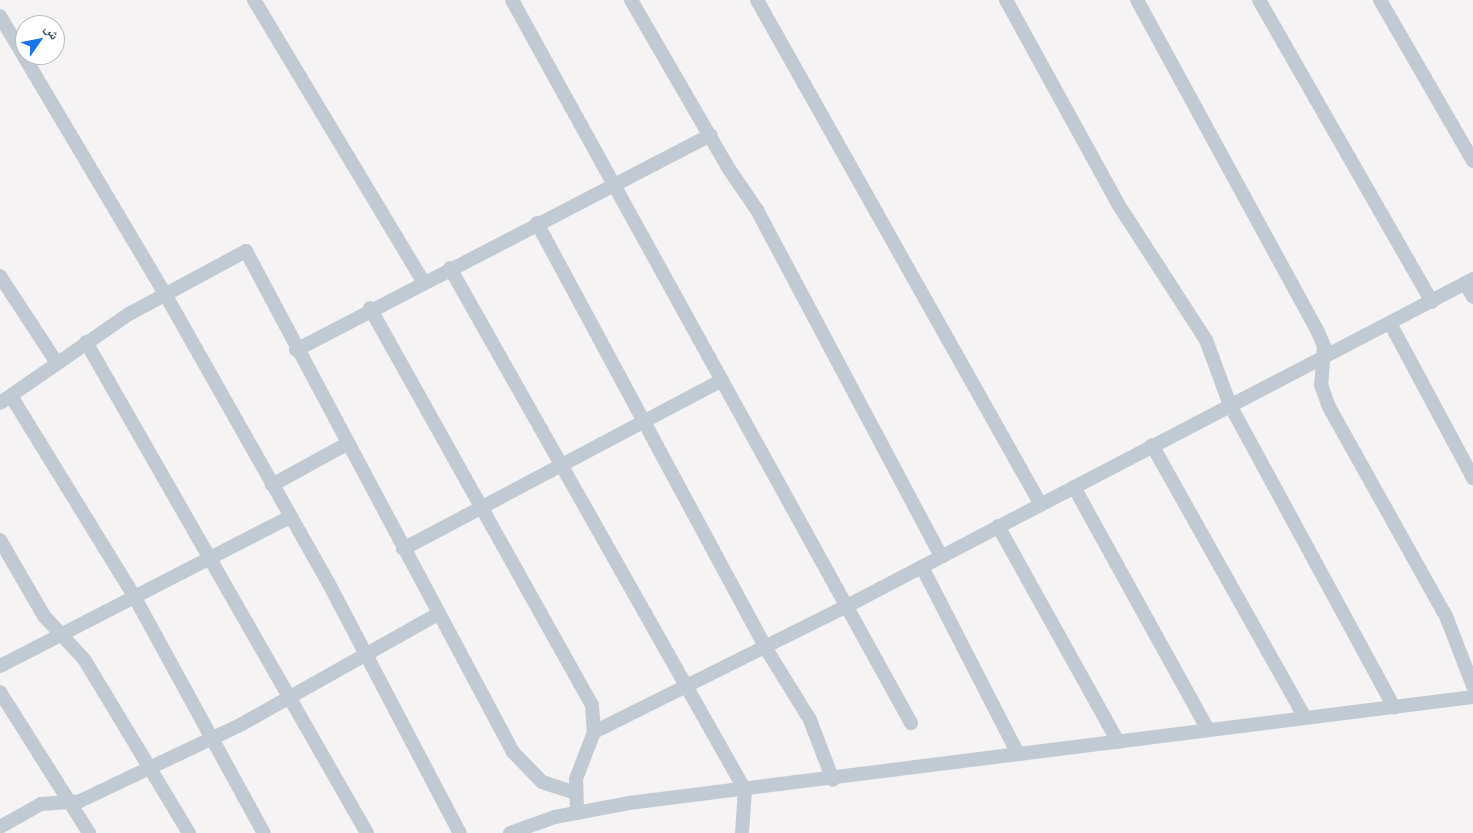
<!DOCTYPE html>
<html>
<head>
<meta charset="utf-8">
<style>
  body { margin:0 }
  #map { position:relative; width:1473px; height:833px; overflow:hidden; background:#f5f3f3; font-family:"Nunito Sans","Noto Naskh Arabic",sans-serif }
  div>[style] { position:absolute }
  .minor>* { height:14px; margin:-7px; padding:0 7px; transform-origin:7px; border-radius:7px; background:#c1cad2 }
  span { translate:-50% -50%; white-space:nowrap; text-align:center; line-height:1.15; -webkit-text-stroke:4px #fff; paint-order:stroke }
  .north { position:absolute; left:15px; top:15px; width:50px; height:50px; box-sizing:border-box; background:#fff; border:1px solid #b7bbc0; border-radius:50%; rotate:57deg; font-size:14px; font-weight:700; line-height:20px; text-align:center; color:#4a5661 }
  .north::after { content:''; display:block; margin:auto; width:18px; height:22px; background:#1a73e8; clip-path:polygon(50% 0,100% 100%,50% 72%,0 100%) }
</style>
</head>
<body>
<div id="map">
  <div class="minor">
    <i style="left:254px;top:0;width:328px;rotate:59deg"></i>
    <i style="left:512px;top:0;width:826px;rotate:61.11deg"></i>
    <i style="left:631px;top:0;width:195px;rotate:59.9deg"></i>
    <i style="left:729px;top:169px;width:50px;rotate:55.7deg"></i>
    <i style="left:757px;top:210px;width:392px;rotate:62deg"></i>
    <i style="left:757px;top:0;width:579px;rotate:60.65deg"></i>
    <i style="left:1006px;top:0;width:233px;rotate:61.2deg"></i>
    <i style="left:1118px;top:204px;width:162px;rotate:57.1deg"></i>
    <i style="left:1206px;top:340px;width:69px;rotate:69.7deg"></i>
    <i style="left:1230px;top:405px;width:344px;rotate:61.5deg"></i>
    <i style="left:1137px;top:0;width:378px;rotate:61.4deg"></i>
    <i style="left:1318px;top:332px;width:15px;rotate:67deg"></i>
    <i style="left:1324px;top:346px;width:39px;rotate:94deg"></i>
    <i style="left:1321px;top:385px;width:23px;rotate:70deg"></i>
    <i style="left:1329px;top:407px;width:240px;rotate:60.8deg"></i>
    <i style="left:1446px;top:616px;width:75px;rotate:68.9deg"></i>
    <i style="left:1259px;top:0;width:348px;rotate:60.2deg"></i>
    <i style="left:1380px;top:0;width:186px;rotate:60deg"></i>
    <i style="left:0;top:16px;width:323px;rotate:59.3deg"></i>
    <i style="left:165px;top:294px;width:333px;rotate:60.5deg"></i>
    <i style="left:329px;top:584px;width:281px;rotate:62.3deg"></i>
    <i style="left:537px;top:223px;width:481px;rotate:61.7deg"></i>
    <i style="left:765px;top:647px;width:86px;rotate:58.3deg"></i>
    <i style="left:810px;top:720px;width:64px;rotate:69deg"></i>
    <i style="left:450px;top:268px;width:600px;rotate:60.53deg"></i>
    <i style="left:745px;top:790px;width:43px;rotate:94deg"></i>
    <i style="left:0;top:276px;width:104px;rotate:56.8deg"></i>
    <i style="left:1465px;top:283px;width:16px;rotate:60deg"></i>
    <i style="left:370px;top:308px;width:455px;rotate:60.8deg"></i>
    <i style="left:592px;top:705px;width:27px;rotate:86deg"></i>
    <i style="left:594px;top:732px;width:50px;rotate:111deg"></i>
    <i style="left:576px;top:779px;width:34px;rotate:88deg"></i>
    <i style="left:1391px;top:325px;width:174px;rotate:61.8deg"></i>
    <i style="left:86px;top:342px;width:566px;rotate:60.22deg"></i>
    <i style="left:296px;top:350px;width:467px;rotate:-27.4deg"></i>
    <i style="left:11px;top:396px;width:235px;rotate:58.4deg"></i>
    <i style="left:134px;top:596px;width:270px;rotate:61.3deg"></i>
    <i style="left:0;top:403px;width:157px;rotate:-34.6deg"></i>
    <i style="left:129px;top:314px;width:133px;rotate:-28.3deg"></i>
    <i style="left:246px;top:251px;width:568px;rotate:61.95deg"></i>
    <i style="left:513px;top:752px;width:42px;rotate:46deg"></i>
    <i style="left:542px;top:782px;width:35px;rotate:18deg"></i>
    <i style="left:1152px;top:445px;width:311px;rotate:60.7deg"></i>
    <i style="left:272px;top:485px;width:85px;rotate:-28.7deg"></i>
    <i style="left:1074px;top:487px;width:277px;rotate:61.1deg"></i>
    <i style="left:998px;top:526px;width:247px;rotate:60.9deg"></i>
    <i style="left:0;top:540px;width:88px;rotate:59.9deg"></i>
    <i style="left:44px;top:616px;width:59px;rotate:47.1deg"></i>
    <i style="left:84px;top:659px;width:203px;rotate:58.9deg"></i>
    <i style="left:403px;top:549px;width:361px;rotate:-27.9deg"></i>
    <i style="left:922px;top:567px;width:210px;rotate:62.8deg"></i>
    <i style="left:0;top:666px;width:326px;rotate:-27.2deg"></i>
    <i style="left:0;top:692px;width:167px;rotate:57.7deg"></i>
    <i style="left:594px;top:732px;width:283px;rotate:-26.5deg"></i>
    <i style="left:847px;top:606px;width:706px;rotate:-27.58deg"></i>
    <i style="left:0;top:827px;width:47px;rotate:-29.3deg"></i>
    <i style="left:41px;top:804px;width:39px;rotate:-4deg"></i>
    <i style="left:80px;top:801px;width:179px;rotate:-25.4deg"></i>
    <i style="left:242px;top:724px;width:225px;rotate:-29.3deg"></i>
    <i style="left:510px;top:833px;width:48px;rotate:-19.6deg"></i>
    <i style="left:555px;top:817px;width:75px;rotate:-10.7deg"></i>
    <i style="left:629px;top:803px;width:851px;rotate:-7.16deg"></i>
  </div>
  <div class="north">ش</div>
</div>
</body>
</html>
